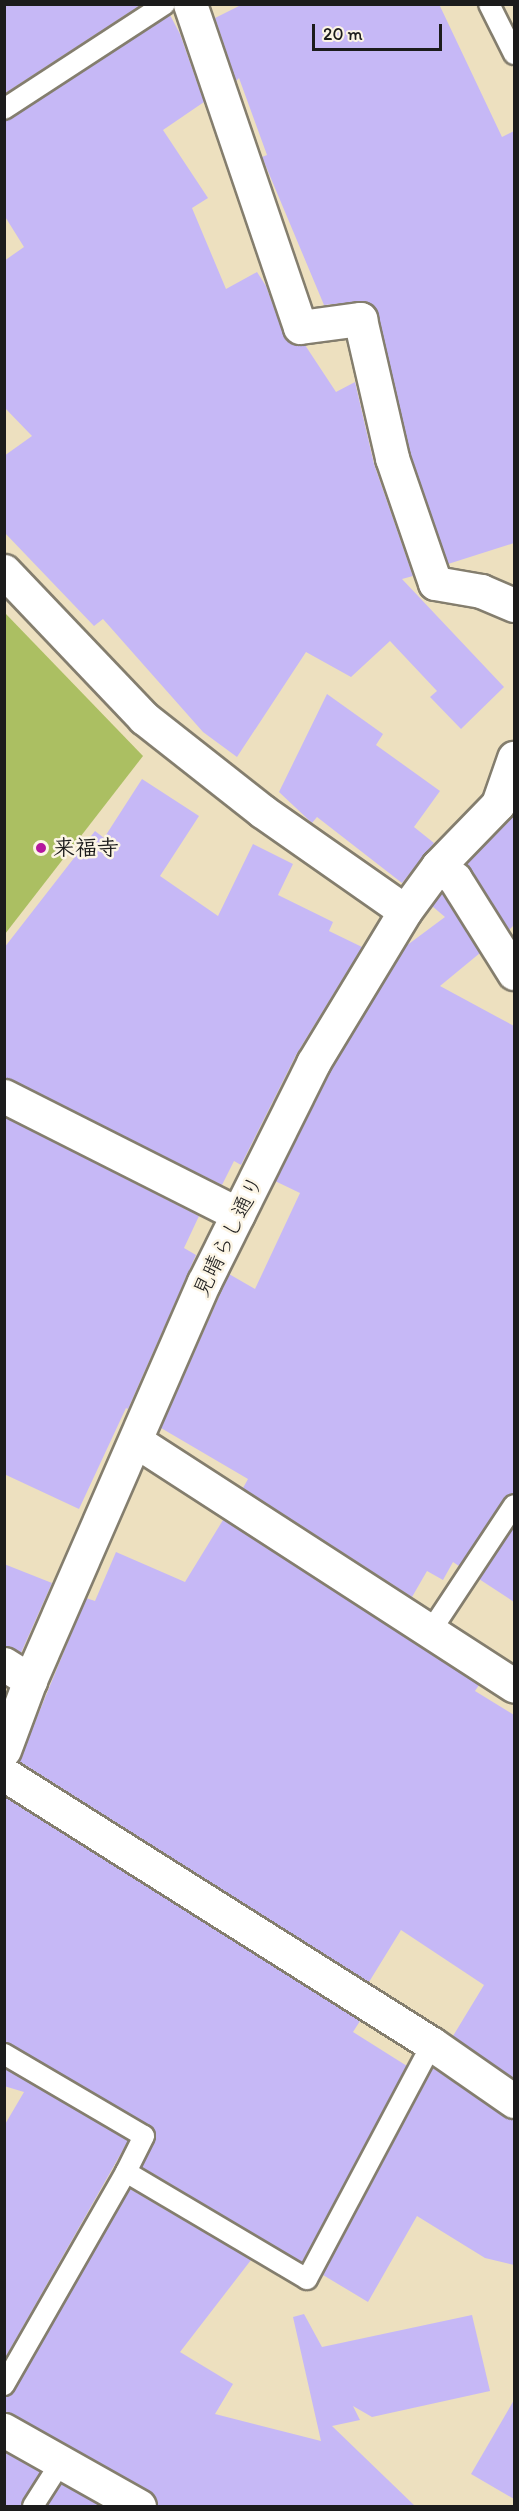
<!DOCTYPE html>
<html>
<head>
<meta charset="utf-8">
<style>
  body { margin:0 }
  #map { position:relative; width:519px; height:2511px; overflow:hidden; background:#ede0bf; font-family:Itim,"Klee One",sans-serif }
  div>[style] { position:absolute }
  .green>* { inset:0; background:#abbf62 }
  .building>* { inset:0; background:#c6b8f6 }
  .roads { filter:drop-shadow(2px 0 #847e6e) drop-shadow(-2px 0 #847e6e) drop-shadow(0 2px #847e6e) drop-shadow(0 -2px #847e6e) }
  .lane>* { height:20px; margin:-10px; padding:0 10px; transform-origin:10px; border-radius:10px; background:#fff }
  .street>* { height:33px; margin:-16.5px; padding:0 16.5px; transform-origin:16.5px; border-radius:16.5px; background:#fff }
  .dots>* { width:16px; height:16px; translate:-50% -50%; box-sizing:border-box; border:3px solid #fcf5e5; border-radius:50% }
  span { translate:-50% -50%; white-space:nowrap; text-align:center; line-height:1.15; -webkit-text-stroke:5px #fcf5e5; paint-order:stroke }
  .poi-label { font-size:22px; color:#1c1c1c; font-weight:700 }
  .left { translate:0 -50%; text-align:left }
  .street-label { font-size:22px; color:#1c1c1c }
  .frame { position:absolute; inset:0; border:6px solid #1c1c1c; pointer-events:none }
  .scale { position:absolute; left:312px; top:24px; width:130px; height:27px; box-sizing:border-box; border:3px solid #1c1c1c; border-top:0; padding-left:8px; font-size:18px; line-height:21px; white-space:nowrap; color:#1c1c1c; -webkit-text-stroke:4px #fcf5e5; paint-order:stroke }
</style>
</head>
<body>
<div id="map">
  <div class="green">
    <i style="clip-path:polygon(5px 613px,143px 756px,5px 934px)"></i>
  </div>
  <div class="building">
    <i style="clip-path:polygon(4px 4px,142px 4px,4px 94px)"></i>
    <i style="clip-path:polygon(243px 4px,439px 4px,502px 137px,514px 131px,514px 543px,448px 564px,410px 453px,378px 314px,374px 306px,366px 301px,324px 305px,262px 157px,267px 155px,239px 78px,236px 81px,215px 18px)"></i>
    <i style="clip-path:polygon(170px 15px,180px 34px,204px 102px,163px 130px,208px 198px,192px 208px,226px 289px,257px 272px,266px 286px,286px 340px,294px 345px,305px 345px,336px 392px,355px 382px,374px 464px,413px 576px,402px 579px,504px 687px,461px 729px,430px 697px,437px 691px,390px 641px,351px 677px,306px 652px,237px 757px,203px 732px,103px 619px,94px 626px,4px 532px,4px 456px,32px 436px,4px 407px,4px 261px,24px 247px,4px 215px,4px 121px)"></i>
    <i style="clip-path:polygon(327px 694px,383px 734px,376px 745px,440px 791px,414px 827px,434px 843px,402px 883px,317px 817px,312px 823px,279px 792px)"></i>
    <i style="clip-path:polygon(142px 779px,199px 816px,160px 876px,218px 916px,253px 844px,293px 864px,278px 895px,333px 922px,329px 931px,362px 947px,296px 1055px,241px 1165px,234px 1161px,222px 1185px,4px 1078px,4px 948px,95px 831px,104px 838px)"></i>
    <i style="clip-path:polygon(514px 816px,514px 925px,509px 930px,466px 864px)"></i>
    <i style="clip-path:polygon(442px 893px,480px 953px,440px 986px,514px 1026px,514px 1493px,504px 1498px,459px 1566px,453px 1562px,443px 1580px,427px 1571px,412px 1597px,243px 1488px,248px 1479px,161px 1428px,229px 1274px,255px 1289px,300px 1193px,275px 1181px,329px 1072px,406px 946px,445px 917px,432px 906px)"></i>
    <i style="clip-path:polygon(4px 1117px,199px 1216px,184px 1248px,196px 1255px,128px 1409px,126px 1408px,79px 1509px,4px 1474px)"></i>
    <i style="clip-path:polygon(223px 1520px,479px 1685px,475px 1691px,514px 1715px,514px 2079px,453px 2036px,484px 1985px,401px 1930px,369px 1982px,19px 1761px,86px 1598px,95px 1601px,116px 1552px,185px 1582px)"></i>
    <i style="clip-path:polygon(514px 1526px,514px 1602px,479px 1579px)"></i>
    <i style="clip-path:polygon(4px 1564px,52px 1583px,21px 1653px,4px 1645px)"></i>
    <i style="clip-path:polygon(4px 1796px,360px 2021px,353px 2032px,407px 2066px,302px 2262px,142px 2167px,156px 2136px,150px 2126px,4px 2042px)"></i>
    <i style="clip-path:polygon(4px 2068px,128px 2141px,4px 2360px,4px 2126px,24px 2092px,4px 2086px)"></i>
    <i style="clip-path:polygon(433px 2068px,503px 2116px,514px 2119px,514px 2265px,485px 2258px,417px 2216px,368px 2302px,323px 2275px)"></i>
    <i style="clip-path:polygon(130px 2189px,251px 2260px,180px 2352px,233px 2384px,215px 2414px,321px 2441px,293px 2317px,304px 2314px,322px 2347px,472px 2315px,490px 2391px,372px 2417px,353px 2406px,360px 2420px,332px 2426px,415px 2506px,158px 2506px,155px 2497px,148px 2490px,13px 2414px,4px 2411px,4px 2397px,14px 2391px)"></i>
    <i style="clip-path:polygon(514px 2400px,514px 2499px,471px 2474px)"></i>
    <i style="clip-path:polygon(4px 2452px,40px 2472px,21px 2506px,4px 2506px)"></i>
    <i style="clip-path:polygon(61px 2484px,102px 2506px,47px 2506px)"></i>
  </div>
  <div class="roads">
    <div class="lane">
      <i style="left:489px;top:4px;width:56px;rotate:63.4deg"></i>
      <i style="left:4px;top:109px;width:192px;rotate:-33.1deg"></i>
      <i style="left:430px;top:1632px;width:152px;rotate:-56.5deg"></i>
      <i style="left:4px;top:2054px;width:162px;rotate:30.4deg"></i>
      <i style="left:144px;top:2136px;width:40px;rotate:116.6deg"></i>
      <i style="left:4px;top:2385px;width:245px;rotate:-60.2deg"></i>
      <i style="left:126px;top:2172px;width:210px;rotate:30.6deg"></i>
      <i style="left:307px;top:2279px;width:266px;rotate:-62deg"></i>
      <i style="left:33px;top:2506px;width:52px;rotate:-57.5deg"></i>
    </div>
    <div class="street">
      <i style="left:190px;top:4px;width:341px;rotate:71.2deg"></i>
      <i style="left:300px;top:327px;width:61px;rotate:-7.6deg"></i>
      <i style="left:360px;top:319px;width:143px;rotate:77deg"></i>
      <i style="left:392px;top:458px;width:132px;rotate:71deg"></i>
      <i style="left:435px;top:583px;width:47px;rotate:9.9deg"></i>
      <i style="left:481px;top:591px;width:36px;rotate:23deg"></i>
      <i style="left:4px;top:571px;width:203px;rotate:46.4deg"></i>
      <i style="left:144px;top:718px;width:150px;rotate:38.2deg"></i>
      <i style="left:262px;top:811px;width:174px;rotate:35deg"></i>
      <i style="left:438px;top:866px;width:21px;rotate:37deg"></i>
      <i style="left:455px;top:879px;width:111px;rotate:57.9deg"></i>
      <i style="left:4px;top:1096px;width:262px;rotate:26.8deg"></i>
      <i style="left:136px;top:1441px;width:450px;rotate:32.9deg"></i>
      <i style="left:4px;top:1664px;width:31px;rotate:32deg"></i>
      <i style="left:4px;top:1750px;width:75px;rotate:-69.6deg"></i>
      <i style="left:30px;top:1680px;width:434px;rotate:-66.4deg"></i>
      <i style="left:204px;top:1282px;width:245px;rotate:-63.5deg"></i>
      <i style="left:313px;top:1063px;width:178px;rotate:-58.8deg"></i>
      <i style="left:405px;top:911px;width:56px;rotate:-53.7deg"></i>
      <i style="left:438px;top:866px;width:86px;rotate:-45.9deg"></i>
      <i style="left:498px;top:804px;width:49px;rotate:-70.8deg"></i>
      <i style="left:4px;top:1774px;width:506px;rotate:32.25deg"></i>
      <i style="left:432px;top:2044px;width:100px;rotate:34.8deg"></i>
      <i style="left:4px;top:2430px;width:155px;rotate:29.4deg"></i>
    </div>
  </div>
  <div class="dots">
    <i style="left:41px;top:848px;background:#b5179e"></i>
  </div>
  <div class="poi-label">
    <span class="left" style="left:53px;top:848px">来福寺</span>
  </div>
  <div class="street-label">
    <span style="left:228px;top:1236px;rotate:-64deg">見晴らし通り</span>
  </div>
  <div class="frame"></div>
  <div class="scale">20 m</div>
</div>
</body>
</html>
